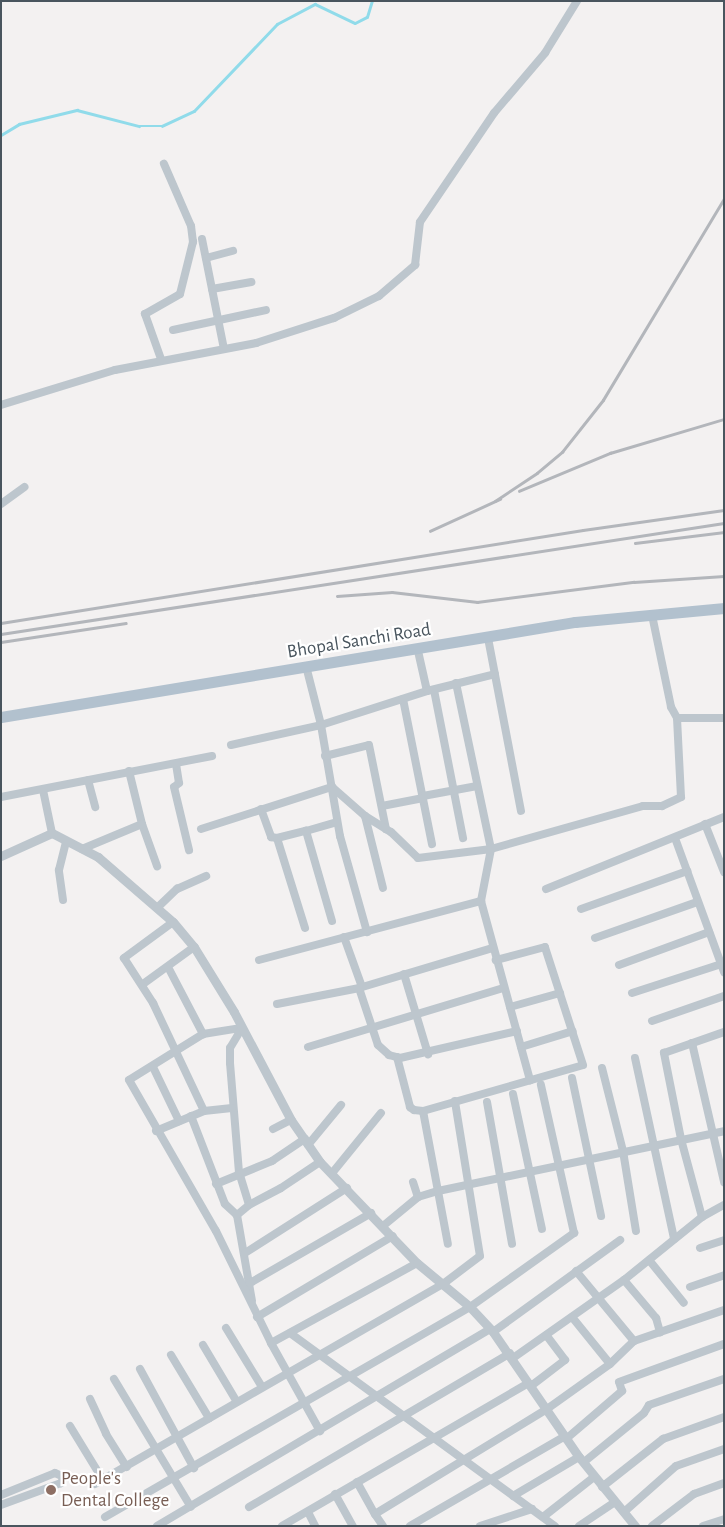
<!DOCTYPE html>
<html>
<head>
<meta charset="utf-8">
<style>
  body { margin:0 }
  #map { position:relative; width:725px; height:1527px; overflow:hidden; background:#f3f1f1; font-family:"Alegreya Sans",sans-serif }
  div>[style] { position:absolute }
  .stream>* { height:2.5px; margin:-1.25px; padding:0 1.25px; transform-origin:1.25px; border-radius:1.25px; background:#90dbea }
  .minor>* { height:8px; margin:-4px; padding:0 4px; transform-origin:4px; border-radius:4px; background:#bdc6cd }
  .tertiary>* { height:9px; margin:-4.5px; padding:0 4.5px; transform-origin:4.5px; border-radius:4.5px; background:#bdc6cd }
  .primary>* { height:11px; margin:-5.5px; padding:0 5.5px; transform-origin:5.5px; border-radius:5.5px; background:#b2c1ce }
  .rail>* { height:2.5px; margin:-1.25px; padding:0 1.25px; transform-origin:1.25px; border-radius:1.25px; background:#b3b6bb }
  .dots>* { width:14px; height:14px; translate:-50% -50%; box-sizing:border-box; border:2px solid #fff; border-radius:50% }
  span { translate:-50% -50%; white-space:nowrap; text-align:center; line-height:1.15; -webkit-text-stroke:4.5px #fff; paint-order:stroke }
  .street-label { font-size:19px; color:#49555e }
  .education-label { font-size:19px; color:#785e54 }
  .left { translate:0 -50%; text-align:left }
  .frame { position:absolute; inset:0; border:2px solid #49555e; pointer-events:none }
</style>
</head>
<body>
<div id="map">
  <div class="stream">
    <i style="left:1px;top:135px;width:21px;rotate:-31deg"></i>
    <i style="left:19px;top:124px;width:60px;rotate:-13.6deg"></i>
    <i style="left:77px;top:110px;width:64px;rotate:14.5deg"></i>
    <i style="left:139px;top:126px;width:23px"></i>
    <i style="left:162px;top:126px;width:35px;rotate:-25deg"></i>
    <i style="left:194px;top:111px;width:120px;rotate:-46.3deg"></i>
    <i style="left:277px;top:24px;width:43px;rotate:-27.8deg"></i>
    <i style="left:315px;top:4px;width:44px;rotate:25.4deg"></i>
    <i style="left:355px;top:23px;width:13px;rotate:-27deg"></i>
    <i style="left:367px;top:17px;width:17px;rotate:-73deg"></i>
  </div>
  <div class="minor">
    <i style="left:202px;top:239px;width:112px;rotate:78.7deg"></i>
    <i style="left:206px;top:258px;width:28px;rotate:-15deg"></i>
    <i style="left:212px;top:289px;width:40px;rotate:-10deg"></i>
    <i style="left:173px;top:330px;width:95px;rotate:-12.1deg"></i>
    <i style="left:161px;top:359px;width:48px;rotate:-109.6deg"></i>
    <i style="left:145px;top:314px;width:40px;rotate:-29.7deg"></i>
    <i style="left:180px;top:294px;width:54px;rotate:-76deg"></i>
    <i style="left:193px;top:242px;width:16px;rotate:-97deg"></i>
    <i style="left:191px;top:226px;width:68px;rotate:-113.5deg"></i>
    <i style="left:1px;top:405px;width:119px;rotate:-17.1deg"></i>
    <i style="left:115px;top:370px;width:144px;rotate:-10.8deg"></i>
    <i style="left:256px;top:343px;width:82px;rotate:-17.8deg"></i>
    <i style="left:334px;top:318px;width:50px;rotate:-26.1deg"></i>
    <i style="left:379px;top:296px;width:48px;rotate:-40.7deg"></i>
    <i style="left:415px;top:265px;width:43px;rotate:-83.4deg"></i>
    <i style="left:420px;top:222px;width:132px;rotate:-55.8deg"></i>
    <i style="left:494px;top:113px;width:79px;rotate:-49.6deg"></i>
    <i style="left:545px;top:53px;width:61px;rotate:-58.4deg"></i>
    <i style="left:1px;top:504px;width:29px;rotate:-36deg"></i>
    <i style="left:652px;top:615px;width:94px;rotate:78.3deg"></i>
    <i style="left:671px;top:707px;width:13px;rotate:61deg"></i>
    <i style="left:677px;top:718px;width:47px"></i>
    <i style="left:488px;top:638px;width:176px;rotate:79.2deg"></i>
    <i style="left:418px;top:651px;width:41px;rotate:77.3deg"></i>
    <i style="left:306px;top:666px;width:61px;rotate:75.7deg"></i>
    <i style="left:321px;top:725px;width:113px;rotate:80.3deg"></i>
    <i style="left:340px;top:836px;width:100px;rotate:74.3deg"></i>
    <i style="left:456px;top:683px;width:170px;rotate:78.1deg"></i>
    <i style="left:491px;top:849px;width:53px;rotate:100.9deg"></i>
    <i style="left:481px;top:901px;width:186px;rotate:74.7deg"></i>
    <i style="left:434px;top:690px;width:151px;rotate:78.9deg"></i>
    <i style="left:403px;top:699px;width:148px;rotate:78.7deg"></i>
    <i style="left:231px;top:745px;width:92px;rotate:-12.5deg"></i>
    <i style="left:321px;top:725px;width:111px;rotate:-17.8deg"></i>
    <i style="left:427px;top:691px;width:70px;rotate:-14deg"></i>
    <i style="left:325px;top:756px;width:45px;rotate:-14deg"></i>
    <i style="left:369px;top:745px;width:86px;rotate:78.6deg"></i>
    <i style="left:176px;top:764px;width:19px;rotate:81deg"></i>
    <i style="left:179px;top:783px;width:6px;rotate:141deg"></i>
    <i style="left:174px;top:787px;width:65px;rotate:76.6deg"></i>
    <i style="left:129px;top:771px;width:55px;rotate:76.2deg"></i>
    <i style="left:142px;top:824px;width:45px;rotate:70.3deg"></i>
    <i style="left:88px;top:780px;width:28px;rotate:75deg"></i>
    <i style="left:43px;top:790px;width:44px;rotate:78.2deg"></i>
    <i style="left:423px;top:796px;width:55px;rotate:-10.5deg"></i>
    <i style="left:1px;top:797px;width:215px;rotate:-11deg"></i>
    <i style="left:382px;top:806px;width:42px;rotate:-11deg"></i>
    <i style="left:261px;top:809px;width:30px;rotate:70deg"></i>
    <i style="left:271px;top:837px;width:6px;rotate:9deg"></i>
    <i style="left:365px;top:816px;width:31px;rotate:32deg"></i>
    <i style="left:391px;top:832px;width:37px;rotate:44deg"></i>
    <i style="left:418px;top:858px;width:74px;rotate:-7deg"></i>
    <i style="left:491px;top:849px;width:158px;rotate:-15.8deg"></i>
    <i style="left:643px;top:806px;width:19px"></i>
    <i style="left:662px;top:806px;width:21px;rotate:-25deg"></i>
    <i style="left:681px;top:797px;width:79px;rotate:-92.9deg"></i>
    <i style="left:705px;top:824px;width:52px;rotate:68.4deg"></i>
    <i style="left:201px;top:829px;width:138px;rotate:-17.8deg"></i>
    <i style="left:332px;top:787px;width:44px;rotate:41.3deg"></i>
    <i style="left:365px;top:816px;width:74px;rotate:76deg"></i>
    <i style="left:675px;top:838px;width:143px;rotate:69.9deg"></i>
    <i style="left:82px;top:849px;width:65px;rotate:-22.6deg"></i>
    <i style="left:546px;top:889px;width:192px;rotate:-22deg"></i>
    <i style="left:63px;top:900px;width:30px;rotate:-98deg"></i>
    <i style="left:59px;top:870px;width:30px;rotate:-76deg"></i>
    <i style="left:157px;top:908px;width:28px;rotate:-44deg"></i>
    <i style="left:177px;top:889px;width:32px;rotate:-24deg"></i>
    <i style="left:581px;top:909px;width:113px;rotate:-19.7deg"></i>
    <i style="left:332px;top:921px;width:94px;rotate:-106.1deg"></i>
    <i style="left:306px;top:831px;width:32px;rotate:-16deg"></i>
    <i style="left:173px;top:922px;width:61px;rotate:143.7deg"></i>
    <i style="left:124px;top:958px;width:54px;rotate:57.2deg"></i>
    <i style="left:153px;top:1003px;width:119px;rotate:64.7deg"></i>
    <i style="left:305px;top:928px;width:94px;rotate:-107.3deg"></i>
    <i style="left:277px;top:838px;width:30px;rotate:-14deg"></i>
    <i style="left:344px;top:937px;width:53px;rotate:70.2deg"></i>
    <i style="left:595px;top:938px;width:108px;rotate:-19.4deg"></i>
    <i style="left:259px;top:960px;width:230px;rotate:-14.9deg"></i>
    <i style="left:619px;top:965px;width:96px;rotate:-20.1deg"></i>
    <i style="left:168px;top:967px;width:76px;rotate:62.4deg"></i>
    <i style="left:203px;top:1034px;width:39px;rotate:-9deg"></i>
    <i style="left:404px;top:974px;width:84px;rotate:73.3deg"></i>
    <i style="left:143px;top:984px;width:63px;rotate:-36deg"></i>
    <i style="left:359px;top:988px;width:60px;rotate:71.6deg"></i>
    <i style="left:378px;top:1045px;width:15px;rotate:42deg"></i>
    <i style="left:389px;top:1055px;width:11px;rotate:15deg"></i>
    <i style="left:400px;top:1058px;width:120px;rotate:-13deg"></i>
    <i style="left:632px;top:993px;width:94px;rotate:-18deg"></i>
    <i style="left:277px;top:1004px;width:84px;rotate:-11deg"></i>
    <i style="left:359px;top:988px;width:139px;rotate:-16.7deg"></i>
    <i style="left:510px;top:1007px;width:52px;rotate:-15.6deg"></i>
    <i style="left:652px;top:1021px;width:76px;rotate:-19.1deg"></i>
    <i style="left:242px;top:1028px;width:23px;rotate:121deg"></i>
    <i style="left:230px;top:1048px;width:15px;rotate:90deg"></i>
    <i style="left:230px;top:1063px;width:109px;rotate:85.3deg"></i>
    <i style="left:239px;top:1172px;width:34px;rotate:73deg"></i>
    <i style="left:249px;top:1205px;width:16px;rotate:140deg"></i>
    <i style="left:237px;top:1215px;width:87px;rotate:80.1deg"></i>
    <i style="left:203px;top:1034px;width:87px;rotate:148.1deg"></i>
    <i style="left:129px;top:1080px;width:174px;rotate:60.1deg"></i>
    <i style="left:216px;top:1231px;width:125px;rotate:63.8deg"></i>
    <i style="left:271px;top:1343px;width:101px;rotate:60.9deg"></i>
    <i style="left:692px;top:1043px;width:143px;rotate:77deg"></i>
    <i style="left:308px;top:1047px;width:204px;rotate:-16.8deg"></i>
    <i style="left:521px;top:1047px;width:54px;rotate:-17.1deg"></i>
    <i style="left:397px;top:1057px;width:52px;rotate:75.4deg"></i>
    <i style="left:410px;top:1107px;width:5px;rotate:37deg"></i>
    <i style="left:414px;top:1110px;width:9px;rotate:6deg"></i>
    <i style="left:423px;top:1111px;width:166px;rotate:-16deg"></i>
    <i style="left:583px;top:1065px;width:124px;rotate:-107.9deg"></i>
    <i style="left:545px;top:947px;width:51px;rotate:165.1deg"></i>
    <i style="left:635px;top:1058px;width:185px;rotate:77.8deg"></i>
    <i style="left:153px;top:1067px;width:60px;rotate:64.3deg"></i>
    <i style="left:602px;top:1068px;width:86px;rotate:75.8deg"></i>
    <i style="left:623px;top:1151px;width:81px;rotate:80.8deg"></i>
    <i style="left:572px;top:1078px;width:141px;rotate:78.1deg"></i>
    <i style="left:513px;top:1094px;width:138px;rotate:77.9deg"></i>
    <i style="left:487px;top:1102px;width:144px;rotate:80deg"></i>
    <i style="left:423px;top:1111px;width:135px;rotate:79.4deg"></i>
    <i style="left:191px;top:1116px;width:94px;rotate:68.9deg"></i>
    <i style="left:225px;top:1204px;width:16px;rotate:43deg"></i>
    <i style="left:273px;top:1129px;width:20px;rotate:-27deg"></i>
    <i style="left:156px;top:1131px;width:52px;rotate:-22.6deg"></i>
    <i style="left:204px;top:1111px;width:28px;rotate:-6deg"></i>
    <i style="left:308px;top:1145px;width:52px;rotate:-50.5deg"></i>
    <i style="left:333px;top:1172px;width:76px;rotate:-50.9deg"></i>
    <i style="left:413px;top:1182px;width:16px;rotate:72deg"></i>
    <i style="left:216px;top:1184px;width:61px;rotate:-22.3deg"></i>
    <i style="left:272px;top:1161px;width:40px;rotate:-34deg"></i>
    <i style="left:249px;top:1205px;width:36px;rotate:-28deg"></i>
    <i style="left:281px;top:1188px;width:47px;rotate:-33.7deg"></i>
    <i style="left:702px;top:1217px;width:81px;rotate:-105.1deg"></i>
    <i style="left:681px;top:1139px;width:88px;rotate:-101.2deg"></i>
    <i style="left:664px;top:1053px;width:64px;rotate:-19.3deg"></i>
    <i style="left:383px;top:1226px;width:45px;rotate:-39.6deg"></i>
    <i style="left:418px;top:1197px;width:21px;rotate:-17deg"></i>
    <i style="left:438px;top:1191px;width:292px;rotate:-11.8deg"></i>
    <i style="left:700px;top:1248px;width:25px;rotate:-18deg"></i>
    <i style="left:245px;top:1253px;width:121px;rotate:-32.5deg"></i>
    <i style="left:649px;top:1260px;width:55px;rotate:50.9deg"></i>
    <i style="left:576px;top:1271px;width:91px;rotate:50.4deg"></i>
    <i style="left:624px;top:1280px;width:50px;rotate:49.9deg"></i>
    <i style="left:656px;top:1318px;width:15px;rotate:74deg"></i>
    <i style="left:250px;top:1283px;width:140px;rotate:-30deg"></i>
    <i style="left:690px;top:1287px;width:36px;rotate:-19deg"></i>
    <i style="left:257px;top:1317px;width:158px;rotate:-30.8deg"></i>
    <i style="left:572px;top:1317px;width:60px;rotate:51deg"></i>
    <i style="left:226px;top:1328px;width:69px;rotate:58.6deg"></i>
    <i style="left:493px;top:1332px;width:157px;rotate:-35.9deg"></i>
    <i style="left:290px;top:1333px;width:328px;rotate:36.1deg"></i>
    <i style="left:271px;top:1343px;width:166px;rotate:-28.7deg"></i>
    <i style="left:203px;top:1345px;width:66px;rotate:59.2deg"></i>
    <i style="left:171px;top:1355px;width:74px;rotate:58.9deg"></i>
    <i style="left:513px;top:1358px;width:136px;rotate:-35.1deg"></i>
    <i style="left:624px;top:1280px;width:100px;rotate:-38.9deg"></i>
    <i style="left:702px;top:1217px;width:25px;rotate:-29deg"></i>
    <i style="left:140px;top:1369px;width:113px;rotate:61.4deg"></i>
    <i style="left:114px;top:1379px;width:149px;rotate:59deg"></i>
    <i style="left:531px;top:1386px;width:43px;rotate:-37.4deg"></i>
    <i style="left:565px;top:1360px;width:31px;rotate:-127deg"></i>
    <i style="left:90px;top:1399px;width:38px;rotate:65deg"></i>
    <i style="left:106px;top:1434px;width:39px;rotate:58deg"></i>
    <i style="left:70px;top:1426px;width:63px;rotate:58.6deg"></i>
    <i style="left:566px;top:1439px;width:74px;rotate:-40.6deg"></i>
    <i style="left:622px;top:1391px;width:9px;rotate:-108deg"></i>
    <i style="left:619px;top:1382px;width:112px;rotate:-19.9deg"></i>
    <i style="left:584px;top:1462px;width:77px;rotate:-39.2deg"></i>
    <i style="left:644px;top:1413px;width:9px;rotate:-58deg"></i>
    <i style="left:649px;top:1405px;width:79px;rotate:-19.1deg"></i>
    <i style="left:357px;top:1482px;width:37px;rotate:61deg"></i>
    <i style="left:95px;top:1484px;width:401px;rotate:-29.9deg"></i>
    <i style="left:443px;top:1284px;width:46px;rotate:-37.1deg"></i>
    <i style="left:480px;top:1256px;width:157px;rotate:-99.2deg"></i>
    <i style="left:602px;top:1487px;width:78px;rotate:-38.2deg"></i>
    <i style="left:663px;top:1439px;width:65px;rotate:-19.8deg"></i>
    <i style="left:335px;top:1494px;width:37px;rotate:61deg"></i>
    <i style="left:1px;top:1495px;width:58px;rotate:-22.2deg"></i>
    <i style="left:55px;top:1473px;width:10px;rotate:24deg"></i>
    <i style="left:64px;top:1477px;width:7px;rotate:117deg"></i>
    <i style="left:61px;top:1483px;width:64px;rotate:159.9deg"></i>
    <i style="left:513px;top:1496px;width:77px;rotate:-30.6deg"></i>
    <i style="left:249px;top:1507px;width:303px;rotate:-30.5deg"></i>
    <i style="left:308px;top:1512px;width:16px;rotate:63deg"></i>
    <i style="left:624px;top:1512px;width:69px;rotate:-41.5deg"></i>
    <i style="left:676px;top:1466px;width:51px;rotate:-19.5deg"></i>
    <i style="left:105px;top:1517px;width:421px;rotate:-29.9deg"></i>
    <i style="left:470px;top:1307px;width:128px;rotate:-35.4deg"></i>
    <i style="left:574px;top:1233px;width:152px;rotate:-102.6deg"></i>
    <i style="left:543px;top:1517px;width:65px;rotate:-38.1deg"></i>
    <i style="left:157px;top:1526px;width:387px;rotate:-30.6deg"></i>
    <i style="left:282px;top:1526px;width:285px;rotate:-30.1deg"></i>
    <i style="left:383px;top:1526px;width:14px;rotate:-124deg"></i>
    <i style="left:375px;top:1514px;width:202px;rotate:-31.4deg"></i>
    <i style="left:547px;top:1409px;width:77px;rotate:-35.5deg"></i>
    <i style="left:610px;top:1364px;width:33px;rotate:-44deg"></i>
    <i style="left:634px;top:1341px;width:95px;rotate:-19deg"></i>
    <i style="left:410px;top:1526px;width:179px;rotate:-30.1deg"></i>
    <i style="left:480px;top:1526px;width:55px;rotate:-18.1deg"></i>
    <i style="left:579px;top:1526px;width:43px;rotate:-33.7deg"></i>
    <i style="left:652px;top:1526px;width:53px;rotate:-37.3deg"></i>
    <i style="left:694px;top:1494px;width:32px;rotate:-20deg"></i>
    <i style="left:703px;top:1526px;width:22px;rotate:-18deg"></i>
  </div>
  <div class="tertiary">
    <i style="left:1px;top:856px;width:56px;rotate:-24.3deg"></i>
    <i style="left:52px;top:833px;width:52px;rotate:27.6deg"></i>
    <i style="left:98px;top:857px;width:99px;rotate:40.9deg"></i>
    <i style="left:173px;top:922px;width:33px;rotate:50deg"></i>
    <i style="left:194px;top:947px;width:76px;rotate:58.4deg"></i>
    <i style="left:234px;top:1012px;width:122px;rotate:62.2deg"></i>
    <i style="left:291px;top:1120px;width:51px;rotate:55.4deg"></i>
    <i style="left:320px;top:1162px;width:140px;rotate:46.2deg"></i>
    <i style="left:417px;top:1263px;width:69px;rotate:39.7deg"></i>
    <i style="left:470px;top:1307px;width:34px;rotate:47deg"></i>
    <i style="left:493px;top:1332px;width:152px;rotate:55.5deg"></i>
    <i style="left:579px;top:1457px;width:89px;rotate:50.9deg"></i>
  </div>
  <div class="primary">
    <i style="left:1px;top:717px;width:582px;rotate:-9.4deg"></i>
    <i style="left:575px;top:622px;width:150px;rotate:-5.4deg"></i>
  </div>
  <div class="rail">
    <i style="left:519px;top:491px;width:99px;rotate:-22.7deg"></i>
    <i style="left:610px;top:453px;width:119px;rotate:-16.6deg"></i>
    <i style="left:495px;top:501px;width:50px;rotate:-33.7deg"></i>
    <i style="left:537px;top:473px;width:33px;rotate:-40deg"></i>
    <i style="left:562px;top:452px;width:66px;rotate:-51.7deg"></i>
    <i style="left:603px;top:400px;width:235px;rotate:-59deg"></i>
    <i style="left:430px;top:531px;width:77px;rotate:-24.6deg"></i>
    <i style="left:635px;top:543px;width:90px;rotate:-7deg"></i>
    <i style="left:337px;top:596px;width:55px;rotate:-4.2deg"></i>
    <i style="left:392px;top:592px;width:86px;rotate:6.7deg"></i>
    <i style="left:477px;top:602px;width:158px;rotate:-7.3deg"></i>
    <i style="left:634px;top:582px;width:90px;rotate:-3.8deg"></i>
    <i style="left:1px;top:623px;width:589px;rotate:-9.08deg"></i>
    <i style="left:583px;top:530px;width:142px;rotate:-8.1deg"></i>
    <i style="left:1px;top:634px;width:731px;rotate:-8.73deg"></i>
    <i style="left:1px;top:642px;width:126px;rotate:-8.6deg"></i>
  </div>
  <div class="dots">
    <i style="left:51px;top:1490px;background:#8d6e63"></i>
  </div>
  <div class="street-label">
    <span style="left:359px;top:641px;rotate:-9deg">Bhopal Sanchi Road</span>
  </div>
  <div class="education-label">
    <span class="left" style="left:61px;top:1490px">People's<br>Dental College</span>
  </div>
  <div class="frame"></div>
</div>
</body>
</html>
